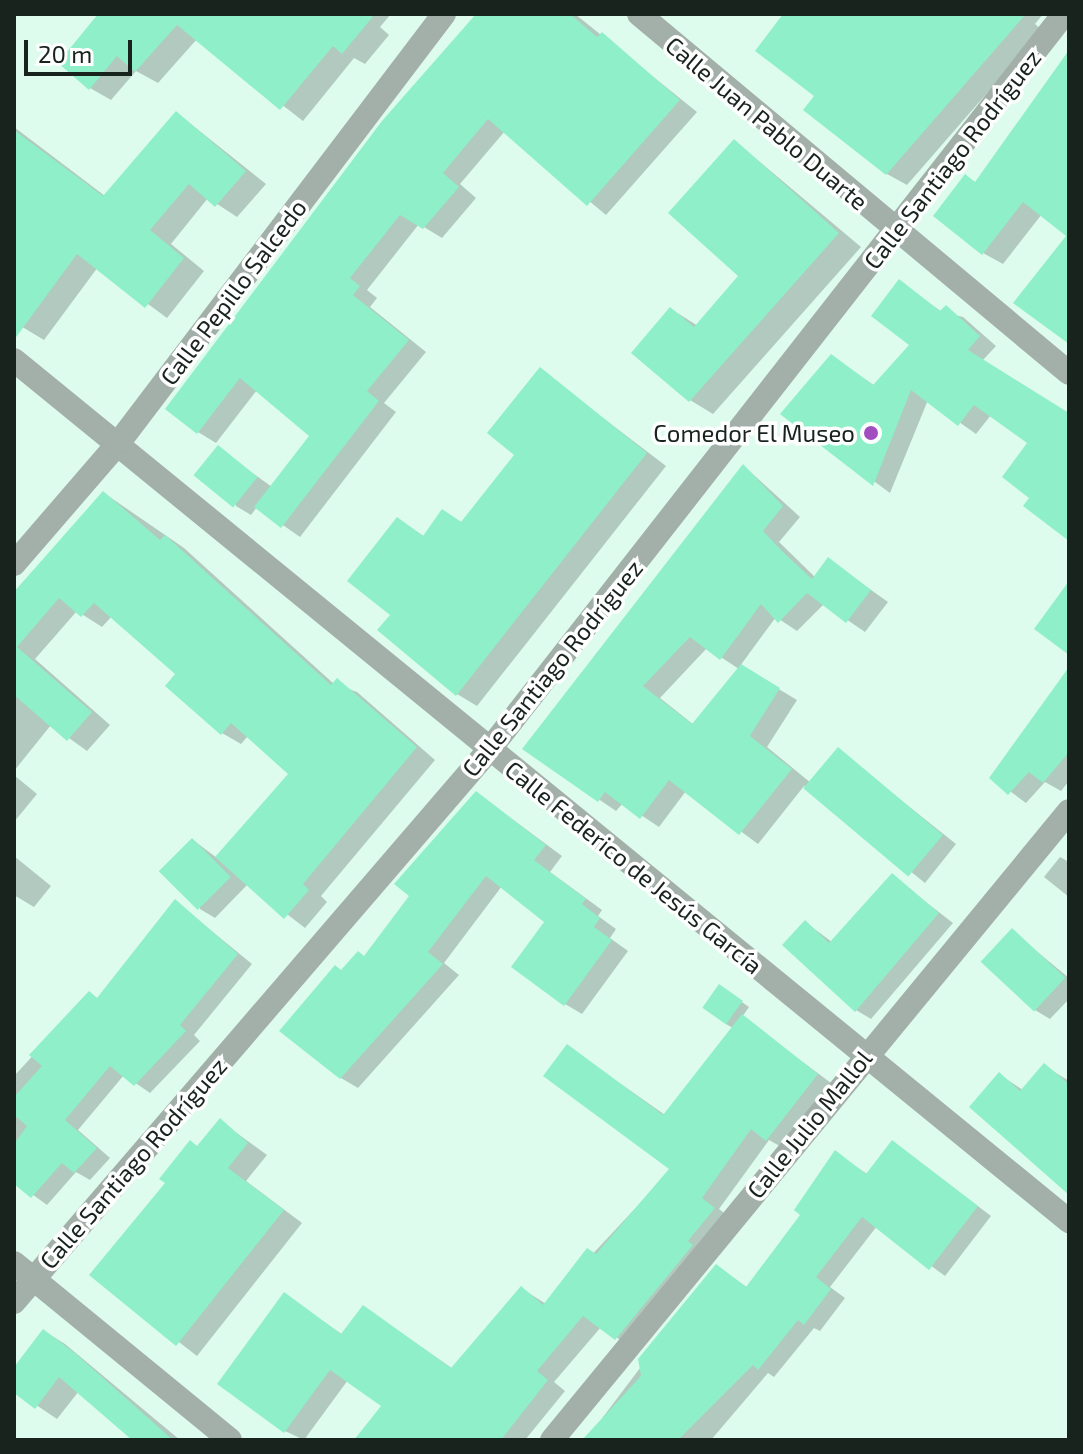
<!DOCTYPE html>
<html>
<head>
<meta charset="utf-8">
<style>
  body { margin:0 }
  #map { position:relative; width:1083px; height:1454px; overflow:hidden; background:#defcee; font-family:"Exo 2",sans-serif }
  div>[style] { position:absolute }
  .shadow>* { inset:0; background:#0003 }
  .building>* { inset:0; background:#8eefc8; transform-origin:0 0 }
  .street>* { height:24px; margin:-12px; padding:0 12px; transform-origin:12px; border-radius:12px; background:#a3afa9 }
  .dots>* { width:22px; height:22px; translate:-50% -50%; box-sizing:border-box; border:4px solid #fff; border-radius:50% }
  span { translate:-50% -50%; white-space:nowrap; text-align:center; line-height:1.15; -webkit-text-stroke:7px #fff; paint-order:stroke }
  .street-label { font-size:24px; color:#18231e }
  .poi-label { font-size:24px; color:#18231e }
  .right { translate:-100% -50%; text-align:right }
  .frame { position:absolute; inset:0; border:16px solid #18231e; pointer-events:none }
  .scale { position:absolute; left:24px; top:40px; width:108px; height:36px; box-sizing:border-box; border:4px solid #18231e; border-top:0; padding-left:10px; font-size:24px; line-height:28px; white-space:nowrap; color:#18231e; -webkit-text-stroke:6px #fff; paint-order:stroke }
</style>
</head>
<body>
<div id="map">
  <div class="shadow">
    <i style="clip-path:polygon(100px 14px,391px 14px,380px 27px,389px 35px,365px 64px,354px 58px,303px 121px,197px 39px,158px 83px,136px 71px,111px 100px,90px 88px)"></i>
    <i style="clip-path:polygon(478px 14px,575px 14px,697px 112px,606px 215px,505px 131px,460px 184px,476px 198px,442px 238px,419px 224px,367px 290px,377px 298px,370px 307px,426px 352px,384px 403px,396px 412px,300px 537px,257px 507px,251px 515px,236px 506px,218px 448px,272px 487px,312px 435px,257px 390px,216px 443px,198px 432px)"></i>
    <i style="clip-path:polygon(785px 14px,1043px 14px,1035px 24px,1042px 30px,907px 185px,887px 174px,816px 96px)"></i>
    <i style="clip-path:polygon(1069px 64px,1069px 235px,1042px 214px,1003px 264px,983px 253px,966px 177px,977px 183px)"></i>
    <i style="clip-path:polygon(177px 113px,266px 184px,237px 217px,208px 198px,171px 244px,204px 271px,167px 318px,98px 267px,44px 340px,14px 322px,14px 127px,105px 196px)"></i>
    <i style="clip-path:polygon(735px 141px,861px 247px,713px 414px,690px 400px,671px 309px,698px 326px,741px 275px)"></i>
    <i style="clip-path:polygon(899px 282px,942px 312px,963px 317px,996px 346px,983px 360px,1069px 416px,1069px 539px,1030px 443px,991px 415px,976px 434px,928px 400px,890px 493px,783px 414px,831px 356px,875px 386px,912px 345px)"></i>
    <i style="clip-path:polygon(540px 370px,666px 466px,477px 706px,457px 694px,392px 615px,398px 519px,425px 537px,443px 511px,463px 523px,517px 454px)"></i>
    <i style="clip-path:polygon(evenodd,744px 466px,800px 517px,779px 542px,816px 578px,829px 560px,888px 602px,865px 632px,824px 604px,797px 631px,776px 617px,740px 666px,797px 700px,767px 747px,811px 783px,838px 750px,956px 844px,925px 883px,804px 786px,758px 844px,686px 791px,659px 827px,623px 803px,616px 811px,525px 749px,744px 466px,707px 648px,739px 669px,694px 725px,660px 698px,707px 648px)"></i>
    <i style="clip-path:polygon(104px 493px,184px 548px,334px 684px,357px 692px,435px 760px,321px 896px,327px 902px,305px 928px,248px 884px,215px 918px,200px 909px,193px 840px,217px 858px,291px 773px,248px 736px,241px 744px,222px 733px,178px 674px,112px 616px,102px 627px,77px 611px,35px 659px,110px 725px,87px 751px,51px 725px,14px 771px,14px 592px)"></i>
    <i style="clip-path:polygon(1069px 670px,1069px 781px,1061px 791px,1045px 782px,1026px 803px,992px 778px)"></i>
    <i style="clip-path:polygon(14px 775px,37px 794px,14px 822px)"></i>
    <i style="clip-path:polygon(477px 793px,562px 856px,550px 872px,602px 910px,598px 916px,616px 929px,610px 938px,628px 951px,582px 1014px,565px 1004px,547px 921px,502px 886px,444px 963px,459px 975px,358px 1088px,341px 1078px,342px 971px,365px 957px,412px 895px)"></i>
    <i style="clip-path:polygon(14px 856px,51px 886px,34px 907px,14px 895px)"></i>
    <i style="clip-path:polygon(1060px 857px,1069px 862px,1069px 897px,1044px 877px)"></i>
    <i style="clip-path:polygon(892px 876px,953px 923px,871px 1019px,856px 1010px,805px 922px,832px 942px)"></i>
    <i style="clip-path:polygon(176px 902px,252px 964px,194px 1035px,200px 1041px,150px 1093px,124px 1075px,78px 1130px,110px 1158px,90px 1180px,76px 1172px,47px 1205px,14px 1181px,14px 1076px,90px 994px,99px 999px)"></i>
    <i style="clip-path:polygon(1012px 931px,1069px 978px,1069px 999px,1050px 1019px,1035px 1010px)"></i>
    <i style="clip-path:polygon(726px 991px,749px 1007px,742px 1017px,835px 1086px,785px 1149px,769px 1140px,719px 1209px,732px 1219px,634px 1349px,601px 1327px,554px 1382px,565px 1391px,525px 1440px,357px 1440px,384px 1406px,348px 1380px,304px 1440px,285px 1431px,285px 1295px,343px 1335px,364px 1307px,453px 1369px,521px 1288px,546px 1304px,672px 1169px,567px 1046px,665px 1115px,733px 1028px,726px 1024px)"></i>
    <i style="clip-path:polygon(1045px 1066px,1069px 1081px,1069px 1190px,1000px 1075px,1023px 1090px)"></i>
    <i style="clip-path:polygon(220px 1121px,267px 1155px,246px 1181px,302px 1223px,197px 1356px,92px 1275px)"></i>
    <i style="clip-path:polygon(893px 1142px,991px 1216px,945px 1276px,877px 1226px,830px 1287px,845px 1298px,820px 1331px,814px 1328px,774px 1377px,768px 1373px,711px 1440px,598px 1440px,591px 1433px,717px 1266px,748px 1288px,803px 1215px,836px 1153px,867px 1174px)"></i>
    <i style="clip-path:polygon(44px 1331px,65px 1344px,180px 1440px,135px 1440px,79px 1391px,57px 1419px,14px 1390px,14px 1371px)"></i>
  </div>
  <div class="building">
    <i style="clip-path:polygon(98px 14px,375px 14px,342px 54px,333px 46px,280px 110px,177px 25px,135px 72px,117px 56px,89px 90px,58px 63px)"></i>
    <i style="clip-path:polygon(476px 14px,570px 14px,597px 37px,602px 32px,680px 100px,587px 206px,488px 119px,443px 173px,459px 187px,423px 229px,400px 215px,350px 278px,360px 286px,353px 295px,409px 340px,367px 391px,379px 401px,281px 528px,254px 507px,309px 436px,240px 378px,197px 434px,165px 409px,382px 121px)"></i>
    <i style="clip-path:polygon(783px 14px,1026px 14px,886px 175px,803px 110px,814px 96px,755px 51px)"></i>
    <i style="clip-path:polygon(1069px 50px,1069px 344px,1013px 303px,1066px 236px,1023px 202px,982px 255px,933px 216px,965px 174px,975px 182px)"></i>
    <i style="clip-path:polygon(176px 111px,246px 171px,215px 207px,189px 184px,150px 230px,184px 258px,145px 308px,77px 254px,14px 340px,14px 130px,103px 196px)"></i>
    <i style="clip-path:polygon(734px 139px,839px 233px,689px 402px,631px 353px,670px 307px,694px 327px,738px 276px,668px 213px)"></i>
    <i style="clip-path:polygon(899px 279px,940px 311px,946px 305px,980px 336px,968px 350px,1069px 413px,1069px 541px,1023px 506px,1029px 498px,1002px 477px,1027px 443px,974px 405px,958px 426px,911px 390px,873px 486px,780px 414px,831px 354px,873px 385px,909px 345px,871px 316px)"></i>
    <i style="clip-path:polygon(540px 367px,647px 453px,456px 696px,377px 630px,390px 615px,347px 581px,397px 517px,423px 536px,442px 509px,461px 522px,514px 455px,487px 433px)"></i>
    <i style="left:218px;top:445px;width:51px;height:39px;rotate:39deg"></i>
    <i style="clip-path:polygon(743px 464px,783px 506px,763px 531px,784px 553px,812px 579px,828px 557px,871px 590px,846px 623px,807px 593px,778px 623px,761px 604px,720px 660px,690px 637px,643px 686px,692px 724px,741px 664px,780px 688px,750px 736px,792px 769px,739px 835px,669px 780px,640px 819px,605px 792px,598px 802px,522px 749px)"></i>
    <i style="clip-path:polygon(103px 491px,160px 540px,165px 535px,331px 685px,337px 678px,417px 747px,303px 884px,309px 890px,284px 919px,215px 857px,288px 774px,231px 723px,221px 735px,165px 686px,175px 674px,94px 603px,81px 617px,59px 598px,17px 647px,92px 712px,67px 741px,14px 695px,14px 592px)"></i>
    <i style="clip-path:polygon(1069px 581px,1069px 655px,1034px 629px)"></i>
    <i style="clip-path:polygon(1069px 667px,1069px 752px,1043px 783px,1029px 772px,1008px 795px,989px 778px)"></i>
    <i style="left:838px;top:747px;width:137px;height:54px;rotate:40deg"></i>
    <i style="clip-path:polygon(476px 791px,546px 845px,534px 860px,586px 899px,582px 904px,600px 918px,594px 927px,612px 940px,564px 1006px,511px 967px,544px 922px,486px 876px,428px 952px,443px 964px,340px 1079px,279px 1031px,335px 965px,341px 970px,358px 951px,364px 956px,409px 896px,394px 884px)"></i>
    <i style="left:192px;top:838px;width:55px;height:47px;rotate:45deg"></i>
    <i style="clip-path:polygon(892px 873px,939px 913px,855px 1012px,782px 945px,805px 920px,829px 943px)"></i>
    <i style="clip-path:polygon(175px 899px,238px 954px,180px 1025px,186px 1031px,134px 1086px,110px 1066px,65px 1120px,97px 1148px,74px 1173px,62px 1163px,31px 1198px,14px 1184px,14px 1144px,27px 1126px,14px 1115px,14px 1097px,42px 1066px,29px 1055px,89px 991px,97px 998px)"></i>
    <i style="left:1012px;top:928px;width:73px;height:46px;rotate:43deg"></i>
    <i style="left:719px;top:984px;width:29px;height:29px;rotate:35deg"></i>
    <i style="clip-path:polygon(742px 1014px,818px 1074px,766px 1141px,751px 1129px,702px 1198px,715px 1208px,688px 1241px,693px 1245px,615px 1340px,583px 1316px,537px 1371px,548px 1380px,501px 1440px,354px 1440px,381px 1406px,330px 1370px,284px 1433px,217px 1384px,284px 1292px,341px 1334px,363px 1305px,451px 1368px,521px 1286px,543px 1305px,587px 1248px,596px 1254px,669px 1169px,543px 1076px,567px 1044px,663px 1115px)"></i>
    <i style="clip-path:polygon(1044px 1063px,1069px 1084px,1069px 1195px,969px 1107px,999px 1072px,1020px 1091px)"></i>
    <i style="clip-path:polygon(220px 1118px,248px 1143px,228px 1168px,284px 1210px,176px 1346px,89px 1275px,165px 1183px,159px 1179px,190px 1140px,197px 1146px)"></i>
    <i style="clip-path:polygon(892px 1140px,978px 1206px,929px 1270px,862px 1217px,816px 1277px,831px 1289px,804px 1325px,798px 1320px,758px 1370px,753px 1365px,678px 1440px,582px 1440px,641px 1376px,638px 1359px,716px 1264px,746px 1287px,800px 1215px,794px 1210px,835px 1150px,866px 1174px)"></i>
    <i style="clip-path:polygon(43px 1329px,76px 1354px,173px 1440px,132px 1440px,59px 1377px,35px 1409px,14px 1393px,14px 1367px)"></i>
  </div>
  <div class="street">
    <i style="left:639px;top:14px;width:560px;rotate:39.86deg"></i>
    <i style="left:14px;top:360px;width:1362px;rotate:39.22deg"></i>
    <i style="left:14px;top:564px;width:162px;rotate:-49.2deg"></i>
    <i style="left:120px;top:441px;width:536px;rotate:-52.81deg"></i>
    <i style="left:14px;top:1263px;width:279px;rotate:39.3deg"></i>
    <i style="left:14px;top:1302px;width:728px;rotate:-49.29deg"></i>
    <i style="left:489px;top:750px;width:934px;rotate:-52deg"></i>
    <i style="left:552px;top:1440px;width:814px;rotate:-50.58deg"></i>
  </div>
  <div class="dots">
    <i style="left:871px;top:433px;background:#a14fbe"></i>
  </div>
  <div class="street-label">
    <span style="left:767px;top:123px;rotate:40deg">Calle Juan Pablo Duarte</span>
    <span style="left:952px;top:159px;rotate:-52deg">Calle Santiago Rodríguez</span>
    <span style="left:233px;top:292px;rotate:-53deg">Calle Pepillo Salcedo</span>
    <span style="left:552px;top:668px;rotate:-51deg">Calle Santiago Rodríguez</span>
    <span style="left:634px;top:867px;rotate:39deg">Calle Federico de Jesús García</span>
    <span style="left:809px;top:1124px;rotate:-51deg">Calle Julio Mallol</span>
    <span style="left:133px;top:1163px;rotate:-49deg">Calle Santiago Rodríguez</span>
  </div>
  <div class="poi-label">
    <span class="right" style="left:855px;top:433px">Comedor El Museo</span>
  </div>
  <div class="frame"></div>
  <div class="scale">20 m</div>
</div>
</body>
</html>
